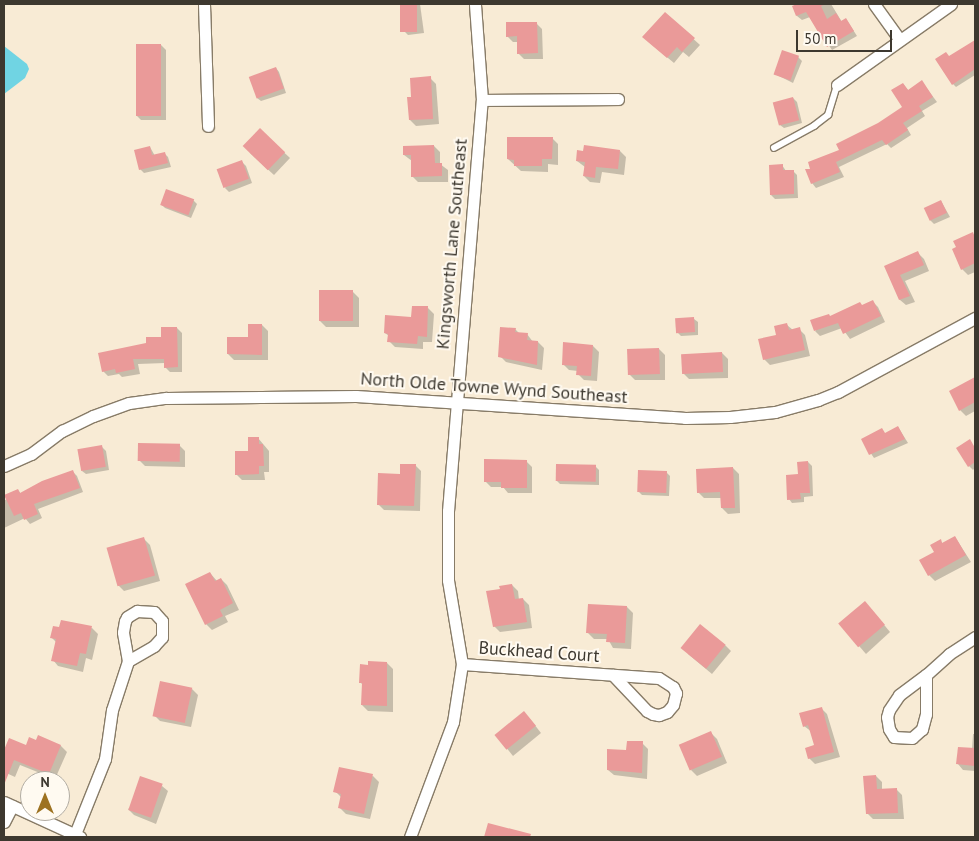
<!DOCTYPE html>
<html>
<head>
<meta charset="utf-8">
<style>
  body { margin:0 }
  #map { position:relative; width:979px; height:841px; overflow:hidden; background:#f8ebd5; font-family:"PT Sans",sans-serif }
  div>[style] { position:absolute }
  .water>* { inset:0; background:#70d4e3 }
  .shadow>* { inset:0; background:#0003 }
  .building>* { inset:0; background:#ea9a99; transform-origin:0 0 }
  .roads { filter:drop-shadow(1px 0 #877b67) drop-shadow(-1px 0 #877b67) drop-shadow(0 1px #877b67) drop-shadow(0 -1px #877b67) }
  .service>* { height:5.5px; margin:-2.75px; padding:0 2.75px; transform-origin:2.75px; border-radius:2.75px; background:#fff }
  .minor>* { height:11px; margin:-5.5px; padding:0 5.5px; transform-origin:5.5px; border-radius:5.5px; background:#fff }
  span { translate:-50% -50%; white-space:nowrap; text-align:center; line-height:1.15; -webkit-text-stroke:4px #fffaf1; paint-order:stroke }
  .street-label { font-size:18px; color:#3d382f }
  .frame { position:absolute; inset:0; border:5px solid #3d382f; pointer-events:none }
  .north { position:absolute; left:20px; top:771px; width:50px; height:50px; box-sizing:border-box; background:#fffaf1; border:1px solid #b1aca3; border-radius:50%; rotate:0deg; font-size:14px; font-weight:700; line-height:20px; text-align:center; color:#3d382f }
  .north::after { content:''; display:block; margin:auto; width:18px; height:22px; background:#9d7221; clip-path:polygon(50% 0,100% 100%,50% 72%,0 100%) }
  .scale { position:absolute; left:796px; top:30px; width:96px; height:22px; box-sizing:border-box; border:2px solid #3d382f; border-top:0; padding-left:6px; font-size:15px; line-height:18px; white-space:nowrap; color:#3d382f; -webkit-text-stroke:4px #fffaf1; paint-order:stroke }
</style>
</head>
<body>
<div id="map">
  <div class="water">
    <i style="clip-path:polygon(4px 46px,27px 64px,29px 69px,25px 78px,4px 94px)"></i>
  </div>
  <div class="shadow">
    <i style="clip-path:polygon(401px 4px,420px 4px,424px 33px,408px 35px,404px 31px)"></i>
    <i style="clip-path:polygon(800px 4px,831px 4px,842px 22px,846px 19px,857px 36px,832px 50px,810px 17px,802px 20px,797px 16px,794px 7px)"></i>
    <i style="clip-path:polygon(665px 13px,700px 45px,689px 57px,683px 52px,674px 63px,650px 43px)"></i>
    <i style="clip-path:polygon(536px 23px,542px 29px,543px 59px,524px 59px,518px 53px,518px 42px,513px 42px,507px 36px)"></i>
    <i style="clip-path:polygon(975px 41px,975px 75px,956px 87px,953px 84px,949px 57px)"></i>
    <i style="clip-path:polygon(161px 45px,166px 50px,166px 120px,141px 120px,136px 115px)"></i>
    <i style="clip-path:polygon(798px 57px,802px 61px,793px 83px,775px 74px)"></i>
    <i style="clip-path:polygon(276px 68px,279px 72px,286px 93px,261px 101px,257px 98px)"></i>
    <i style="clip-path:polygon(430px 78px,436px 84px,439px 124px,416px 126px,410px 120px,413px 98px)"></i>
    <i style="clip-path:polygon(922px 82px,937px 102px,922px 111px,925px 116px,907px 128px,911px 135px,891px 148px,887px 144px,839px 167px,844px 177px,816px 188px,812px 183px,812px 171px,904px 108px,903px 84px,909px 91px)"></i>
    <i style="clip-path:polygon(793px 98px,797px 102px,802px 123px,784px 128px,780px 125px)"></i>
    <i style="clip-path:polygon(260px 130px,290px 158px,274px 175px,250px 153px)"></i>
    <i style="clip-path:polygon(552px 138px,558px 144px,558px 165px,548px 164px,548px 172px,521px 171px,508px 159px)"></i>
    <i style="clip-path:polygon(434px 146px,440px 152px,440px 164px,448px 170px,448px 182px,418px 182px,412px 176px,412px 161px,404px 155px)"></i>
    <i style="clip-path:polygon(150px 147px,155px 156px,164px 153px,168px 157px,171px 167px,144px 173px,140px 169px)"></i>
    <i style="clip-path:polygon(620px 151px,626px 157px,624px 175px,602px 172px,600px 183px,590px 182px,584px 176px,585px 167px,577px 161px)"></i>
    <i style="clip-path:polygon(242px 162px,246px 166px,252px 183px,229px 192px,225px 188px)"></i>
    <i style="clip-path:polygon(782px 165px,786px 171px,793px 171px,797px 175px,798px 198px,775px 199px,771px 195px)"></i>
    <i style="clip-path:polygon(193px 200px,197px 204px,191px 218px,165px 208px,161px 204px)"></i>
    <i style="clip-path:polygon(941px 201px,950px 217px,934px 224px,930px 220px)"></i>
    <i style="clip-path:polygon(973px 234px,975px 236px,975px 272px,968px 275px,962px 269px)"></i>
    <i style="clip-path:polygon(918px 253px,924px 259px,929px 271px,905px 281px,915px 302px,906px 305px,900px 300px,886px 267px)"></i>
    <i style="clip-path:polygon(353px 292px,359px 298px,359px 327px,326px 327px,320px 321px)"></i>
    <i style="clip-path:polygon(873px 302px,878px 307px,885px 322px,850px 339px,842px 328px,820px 336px,815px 331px,831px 317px)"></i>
    <i style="clip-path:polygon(428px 308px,434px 314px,432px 342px,423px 342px,423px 349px,395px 347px,389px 341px,389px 336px,385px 333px)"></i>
    <i style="clip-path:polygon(694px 319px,698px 322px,698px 335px,681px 336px,677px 332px)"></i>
    <i style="clip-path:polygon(262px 325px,268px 331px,268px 360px,234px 360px,228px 354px)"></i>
    <i style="clip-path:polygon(787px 325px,793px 330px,799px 329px,805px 335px,810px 356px,770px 365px,764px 359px)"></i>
    <i style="clip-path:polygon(177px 328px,182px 333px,182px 372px,170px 372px,165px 367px,165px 363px,138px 364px,140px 374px,122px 377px,119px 374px,108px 376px,103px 371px)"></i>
    <i style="clip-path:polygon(515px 329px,520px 334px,527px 334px,533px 342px,538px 342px,544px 348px,542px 370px,506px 362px,500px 356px)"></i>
    <i style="clip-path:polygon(593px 346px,599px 352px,597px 381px,584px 380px,578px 374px,578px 371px,569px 370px,563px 364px)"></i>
    <i style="clip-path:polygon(659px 349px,665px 355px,665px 380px,635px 380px,629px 374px)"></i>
    <i style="clip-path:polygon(722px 353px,728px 359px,728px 378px,689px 379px,683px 373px)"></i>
    <i style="clip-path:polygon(975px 379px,975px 411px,966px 416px,960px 410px,950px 392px)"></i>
    <i style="clip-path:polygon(898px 427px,908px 443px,874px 458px,862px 440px,886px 434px)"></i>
    <i style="clip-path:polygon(258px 438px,269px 451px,269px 472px,264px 472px,265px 480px,242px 480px,236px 474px)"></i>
    <i style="clip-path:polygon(970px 441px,975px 448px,975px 468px,973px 470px,969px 466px)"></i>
    <i style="clip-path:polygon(179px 445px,185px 451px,185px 467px,145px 466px,139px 460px)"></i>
    <i style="clip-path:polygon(102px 447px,106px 451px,109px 470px,86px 474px,82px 471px)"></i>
    <i style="clip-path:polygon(526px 461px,532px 467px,532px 493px,508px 493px,503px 487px,491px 487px,485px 481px)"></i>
    <i style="clip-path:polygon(808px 462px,812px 466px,813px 496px,804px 497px,804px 502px,792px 503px,789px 499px)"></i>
    <i style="clip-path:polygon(415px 465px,421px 471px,420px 511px,384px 510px,378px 504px,401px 476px)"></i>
    <i style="clip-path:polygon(596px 467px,599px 470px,599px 485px,560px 484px,556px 480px)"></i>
    <i style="clip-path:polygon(733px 468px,739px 474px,740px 513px,728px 514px,722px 508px,722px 498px,704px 498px,698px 492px)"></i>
    <i style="clip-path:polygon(73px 472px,77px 476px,83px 492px,38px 509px,42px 518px,30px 524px,25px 518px,4px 528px,4px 501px,18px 490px,21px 494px)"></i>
    <i style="clip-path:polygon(666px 472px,670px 476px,669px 496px,642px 495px,638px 491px)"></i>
    <i style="clip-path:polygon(955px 537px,971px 562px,935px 581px,929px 575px,940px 540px,943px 544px)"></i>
    <i style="clip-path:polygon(144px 539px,150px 545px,160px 581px,124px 591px,118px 585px)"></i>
    <i style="clip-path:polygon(210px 573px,217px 581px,221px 579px,227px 585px,239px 610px,225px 616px,228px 622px,212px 630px,206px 624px)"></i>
    <i style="clip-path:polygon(512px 585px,518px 591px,519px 600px,523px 599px,529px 605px,532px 628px,500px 632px,494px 626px,501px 590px)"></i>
    <i style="clip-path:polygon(627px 607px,633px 613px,631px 649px,613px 648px,608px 639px,594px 639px,588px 633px)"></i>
    <i style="clip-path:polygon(871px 609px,890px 632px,866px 654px,840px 624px)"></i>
    <i style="clip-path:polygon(92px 628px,98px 634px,92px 660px,86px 658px,83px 672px,58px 666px,53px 660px,56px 642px,52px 638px)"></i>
    <i style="clip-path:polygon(725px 645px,731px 651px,712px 674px,688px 654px)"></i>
    <i style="clip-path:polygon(387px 663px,393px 669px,393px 712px,368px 711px,362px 705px,363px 685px,360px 682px,369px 666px)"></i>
    <i style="clip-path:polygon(192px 689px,198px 695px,191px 727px,160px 721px,154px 715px)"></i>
    <i style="clip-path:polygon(821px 708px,827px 714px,840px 757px,815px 764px,809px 758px,816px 746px,812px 732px,804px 726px)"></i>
    <i style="clip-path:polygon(530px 719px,541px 733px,513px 756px,496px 735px)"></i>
    <i style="clip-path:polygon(711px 733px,717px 739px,727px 763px,697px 776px,691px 770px)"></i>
    <i style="clip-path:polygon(973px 734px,975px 734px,975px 771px,963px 770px,958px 764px,972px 749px)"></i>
    <i style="clip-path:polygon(38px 737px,61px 746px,67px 752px,55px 779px,20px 765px,15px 777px,4px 772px,4px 753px,9px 740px,26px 747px,36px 741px)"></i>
    <i style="clip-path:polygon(642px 743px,648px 749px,647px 779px,614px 775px,608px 770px,627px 751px)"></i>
    <i style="clip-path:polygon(373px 776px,379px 782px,370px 819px,346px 814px,340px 808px,341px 797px,335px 791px)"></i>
    <i style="clip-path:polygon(876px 776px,882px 782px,882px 790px,896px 789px,902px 795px,904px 819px,873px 819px,867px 813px)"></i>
    <i style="clip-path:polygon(162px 786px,168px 791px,156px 824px,134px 815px,128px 809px)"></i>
  </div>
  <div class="building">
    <i style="left:400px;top:4px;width:17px;height:28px"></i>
    <i style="clip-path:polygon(797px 4px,826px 4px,821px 6px,827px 19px,836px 13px,841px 21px,846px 18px,854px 31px,827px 47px,806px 12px,796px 16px,792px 6px)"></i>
    <i style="clip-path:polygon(665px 12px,695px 38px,682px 52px,677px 47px,667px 58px,642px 37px)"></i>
    <i style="clip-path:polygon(506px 22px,537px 22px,538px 53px,517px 54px,517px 36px,506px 37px)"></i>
    <i style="clip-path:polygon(975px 40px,975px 69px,952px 85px,935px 59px,946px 52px,949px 56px)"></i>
    <i style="left:136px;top:44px;width:25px;height:72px"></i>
    <i style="left:782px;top:50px;width:18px;height:26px;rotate:19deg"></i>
    <i style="left:276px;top:67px;width:23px;height:29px;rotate:70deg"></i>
    <i style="clip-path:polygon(431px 76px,433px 119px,409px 120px,407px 97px,411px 97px,410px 78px)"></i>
    <i style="clip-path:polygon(922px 80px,933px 97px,919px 106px,922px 111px,903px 123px,908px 130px,886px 145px,882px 140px,836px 162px,840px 172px,811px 184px,805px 169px,810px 169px,808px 162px,839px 150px,836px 144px,878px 123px,902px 107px,891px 90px,903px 83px,908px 90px)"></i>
    <i style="left:793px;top:97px;width:24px;height:21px;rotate:75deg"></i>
    <i style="left:260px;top:128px;width:35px;height:25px;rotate:44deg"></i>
    <i style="clip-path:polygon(507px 137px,553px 137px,552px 159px,542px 159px,542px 166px,514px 166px,514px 160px,507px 159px)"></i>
    <i style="clip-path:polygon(434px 145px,435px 163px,442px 163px,442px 176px,411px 177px,411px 155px,403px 155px,403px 146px)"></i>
    <i style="clip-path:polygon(584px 145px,620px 150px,618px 169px,596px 167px,595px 178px,583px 176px,585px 162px,576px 161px,577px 150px,583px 151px)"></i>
    <i style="clip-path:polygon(150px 146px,152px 155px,165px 152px,168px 163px,139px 170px,134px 150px)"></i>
    <i style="left:242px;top:160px;width:20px;height:27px;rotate:70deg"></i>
    <i style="clip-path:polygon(783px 164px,783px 170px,794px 170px,794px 194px,770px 195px,769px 165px)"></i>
    <i style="left:166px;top:189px;width:30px;height:17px;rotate:20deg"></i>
    <i style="left:941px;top:200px;width:14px;height:19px;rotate:65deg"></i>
    <i style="clip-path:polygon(973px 232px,975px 238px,975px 263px,961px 270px,952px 249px,956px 247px,953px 241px)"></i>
    <i style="clip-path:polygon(918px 251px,924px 265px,900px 275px,910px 296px,899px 300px,884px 266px)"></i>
    <i style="left:319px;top:290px;width:34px;height:31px"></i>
    <i style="clip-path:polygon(873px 300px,881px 316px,843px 334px,838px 323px,814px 331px,810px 320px,829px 314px,830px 316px,860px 302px,862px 305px)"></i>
    <i style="clip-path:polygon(412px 306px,428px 306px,427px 337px,418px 336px,417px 344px,387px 342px,388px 334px,384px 333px,385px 315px,411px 317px)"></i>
    <i style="left:694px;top:317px;width:15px;height:19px;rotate:86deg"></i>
    <i style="clip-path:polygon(787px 323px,789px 330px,800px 327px,805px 350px,763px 360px,758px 339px,776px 335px,774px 326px)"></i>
    <i style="clip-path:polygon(248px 324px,262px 324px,262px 355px,227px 354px,227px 337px,248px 337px)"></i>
    <i style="clip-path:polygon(161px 327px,177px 327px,178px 367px,164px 368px,164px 359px,133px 359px,135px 369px,116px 373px,115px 369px,102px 372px,98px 353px,146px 343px,146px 337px,161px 337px)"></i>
    <i style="clip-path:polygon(500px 327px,516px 328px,515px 332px,528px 333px,527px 340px,538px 341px,537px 365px,498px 357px)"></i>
    <i style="clip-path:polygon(563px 342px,593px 345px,591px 376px,576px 375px,577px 366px,562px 365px)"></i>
    <i style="left:659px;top:348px;width:26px;height:32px;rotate:88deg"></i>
    <i style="left:722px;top:352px;width:20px;height:41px;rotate:87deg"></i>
    <i style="clip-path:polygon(975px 377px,975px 402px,959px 411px,949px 391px)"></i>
    <i style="clip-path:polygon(898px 426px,905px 439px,869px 455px,861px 439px,882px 428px,885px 433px)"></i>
    <i style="clip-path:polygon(248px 437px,259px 437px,259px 444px,263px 444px,264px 466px,259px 466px,259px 474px,235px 475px,235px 451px,248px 451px)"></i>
    <i style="clip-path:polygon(970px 439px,975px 448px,975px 462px,968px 467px,956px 448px)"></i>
    <i style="left:138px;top:443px;width:42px;height:18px;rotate:1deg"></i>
    <i style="left:102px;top:445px;width:22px;height:25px;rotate:80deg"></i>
    <i style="clip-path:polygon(484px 459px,527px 460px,527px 488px,501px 488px,501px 482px,484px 482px)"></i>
    <i style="clip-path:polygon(808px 461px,810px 493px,800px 493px,801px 499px,787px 500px,786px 475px,798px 474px,797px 462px)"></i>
    <i style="clip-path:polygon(400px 464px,416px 464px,414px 506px,377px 505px,378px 473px,400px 474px)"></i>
    <i style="left:556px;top:464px;width:40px;height:17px;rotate:1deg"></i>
    <i style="clip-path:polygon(733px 467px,735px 508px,721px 508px,720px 492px,697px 493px,696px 469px)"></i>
    <i style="clip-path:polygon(73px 470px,80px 488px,34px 504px,38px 514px,24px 520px,21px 513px,14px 516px,4px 495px,18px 489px,20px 493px,42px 481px)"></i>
    <i style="left:638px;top:470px;width:29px;height:22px;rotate:2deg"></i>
    <i style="clip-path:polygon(955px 536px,966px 555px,928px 576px,919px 560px,934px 552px,930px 545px,941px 539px,942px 543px)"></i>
    <i style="left:144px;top:537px;width:40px;height:39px;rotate:74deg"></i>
    <i style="clip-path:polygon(210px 572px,215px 581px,221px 578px,233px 603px,220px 610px,223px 616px,205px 625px,185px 584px)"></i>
    <i style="clip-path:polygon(512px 584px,515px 599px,523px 598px,527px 622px,493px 627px,486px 591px,500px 589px,499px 586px)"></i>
    <i style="left:865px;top:601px;width:31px;height:35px;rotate:50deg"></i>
    <i style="clip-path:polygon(588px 604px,627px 606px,625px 643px,606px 642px,607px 634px,586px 633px)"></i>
    <i style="clip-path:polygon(61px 620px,92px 626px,86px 654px,80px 653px,77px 666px,51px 661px,56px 639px,50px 638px,53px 626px,59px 627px)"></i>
    <i style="left:700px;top:624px;width:33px;height:31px;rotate:39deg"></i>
    <i style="clip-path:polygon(368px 661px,387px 662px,387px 706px,361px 705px,362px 683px,359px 683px,360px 664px,368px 665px)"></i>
    <i style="left:160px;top:681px;width:33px;height:36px;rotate:12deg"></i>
    <i style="clip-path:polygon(822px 707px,834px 752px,808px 759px,805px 748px,814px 745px,808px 725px,803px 727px,799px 713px)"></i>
    <i style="left:524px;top:711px;width:19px;height:38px;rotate:51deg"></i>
    <i style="left:711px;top:731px;width:28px;height:35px;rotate:67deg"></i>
    <i style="clip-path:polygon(38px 735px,61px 745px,49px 774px,14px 760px,4px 785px,4px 750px,9px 738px,26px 745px,29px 737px,36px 740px)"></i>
    <i style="clip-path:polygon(627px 741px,643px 741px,642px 773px,607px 770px,607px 749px,626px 750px)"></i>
    <i style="clip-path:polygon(958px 747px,975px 748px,975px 766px,956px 764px)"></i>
    <i style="clip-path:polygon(339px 767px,373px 774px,364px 814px,338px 808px,341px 794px,333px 792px)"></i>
    <i style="clip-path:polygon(876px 775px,877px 789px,897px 788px,898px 813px,866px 814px,863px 776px)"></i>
    <i style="left:140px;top:776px;width:24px;height:36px;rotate:19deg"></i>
    <i style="clip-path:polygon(488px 823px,531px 834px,530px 837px,484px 837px)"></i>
  </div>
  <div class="roads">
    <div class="service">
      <i style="left:774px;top:148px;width:46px;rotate:-28.8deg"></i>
      <i style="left:814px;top:126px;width:18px;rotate:-38deg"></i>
      <i style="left:828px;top:115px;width:31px;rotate:-73deg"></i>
    </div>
    <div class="minor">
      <i style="left:204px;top:4px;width:122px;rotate:88.1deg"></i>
      <i style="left:874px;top:4px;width:44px;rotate:54.2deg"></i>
      <i style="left:837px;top:85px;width:140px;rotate:-35.4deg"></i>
      <i style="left:482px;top:100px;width:136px;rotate:-0.4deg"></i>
      <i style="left:4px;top:466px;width:30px;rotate:-24deg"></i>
      <i style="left:31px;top:454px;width:39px;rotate:-37deg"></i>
      <i style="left:62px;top:431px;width:34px;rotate:-26deg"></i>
      <i style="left:93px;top:416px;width:38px;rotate:-20deg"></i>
      <i style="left:129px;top:403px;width:37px;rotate:-8deg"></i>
      <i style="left:166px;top:398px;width:190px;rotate:-0.6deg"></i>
      <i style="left:356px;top:396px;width:330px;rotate:3.8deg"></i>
      <i style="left:685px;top:418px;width:45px;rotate:-1.3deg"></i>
      <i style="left:730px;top:417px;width:45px;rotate:-6.3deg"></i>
      <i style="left:775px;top:412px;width:45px;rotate:-15.6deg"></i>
      <i style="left:818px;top:400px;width:22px;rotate:-22deg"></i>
      <i style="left:838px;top:392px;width:156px;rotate:-28.4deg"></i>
      <i style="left:462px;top:664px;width:197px;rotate:4.1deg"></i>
      <i style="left:659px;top:678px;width:17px;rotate:33deg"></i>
      <i style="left:673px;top:687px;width:7px;rotate:63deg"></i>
      <i style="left:676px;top:693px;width:12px;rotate:104deg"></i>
      <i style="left:673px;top:705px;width:9px;rotate:131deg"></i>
      <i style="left:667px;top:712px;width:9px;rotate:159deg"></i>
      <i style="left:659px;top:715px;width:6px;rotate:-171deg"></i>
      <i style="left:653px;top:714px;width:7px;rotate:-153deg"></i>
      <i style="left:647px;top:711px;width:50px;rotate:-133.4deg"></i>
      <i style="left:926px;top:675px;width:39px;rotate:90deg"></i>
      <i style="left:926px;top:714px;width:16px;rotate:105deg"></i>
      <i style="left:922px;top:729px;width:13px;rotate:138deg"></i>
      <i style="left:912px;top:738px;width:18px;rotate:-177deg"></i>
      <i style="left:894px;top:737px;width:9px;rotate:-122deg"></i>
      <i style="left:889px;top:729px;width:12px;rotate:-99deg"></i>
      <i style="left:887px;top:717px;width:7px;rotate:-74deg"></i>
      <i style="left:889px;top:710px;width:18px;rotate:-56deg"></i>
      <i style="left:899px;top:695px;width:34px;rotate:-37deg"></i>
      <i style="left:926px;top:675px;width:31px;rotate:-42deg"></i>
      <i style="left:949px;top:654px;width:31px;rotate:-33deg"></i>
      <i style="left:4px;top:802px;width:84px;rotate:24.7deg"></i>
      <i style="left:4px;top:822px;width:18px;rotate:-63deg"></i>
      <i style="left:75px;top:834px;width:81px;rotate:-68.2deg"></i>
      <i style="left:105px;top:759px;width:49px;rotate:-81.9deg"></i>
      <i style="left:112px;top:710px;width:52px;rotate:-71.9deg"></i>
      <i style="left:128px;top:661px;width:29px;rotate:-100deg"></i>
      <i style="left:123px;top:632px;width:11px;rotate:-80deg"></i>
      <i style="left:125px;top:621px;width:4px;rotate:-63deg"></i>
      <i style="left:127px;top:617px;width:12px;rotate:-31deg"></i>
      <i style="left:137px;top:611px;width:17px;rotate:3deg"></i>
      <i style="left:154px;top:612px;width:12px;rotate:48deg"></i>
      <i style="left:162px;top:621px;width:16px;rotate:90deg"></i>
      <i style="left:162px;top:637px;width:12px;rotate:132deg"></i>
      <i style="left:154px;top:646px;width:30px;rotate:150deg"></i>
      <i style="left:410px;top:837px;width:123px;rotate:-69.5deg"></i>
      <i style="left:453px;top:722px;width:59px;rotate:-81.2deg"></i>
      <i style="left:462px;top:664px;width:85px;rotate:-99.5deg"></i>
      <i style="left:448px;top:580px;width:69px;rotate:-90deg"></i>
      <i style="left:448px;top:511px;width:412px;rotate:-85.3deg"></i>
      <i style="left:482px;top:100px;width:96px;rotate:-94.2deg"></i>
    </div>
  </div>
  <div class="street-label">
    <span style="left:452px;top:244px;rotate:-85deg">Kingsworth Lane Southeast</span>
    <span style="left:494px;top:388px;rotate:4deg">North Olde Towne Wynd Southeast</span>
    <span style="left:539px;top:652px;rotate:4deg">Buckhead Court</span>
  </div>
  <div class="frame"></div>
  <div class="north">N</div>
  <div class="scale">50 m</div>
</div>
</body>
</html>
